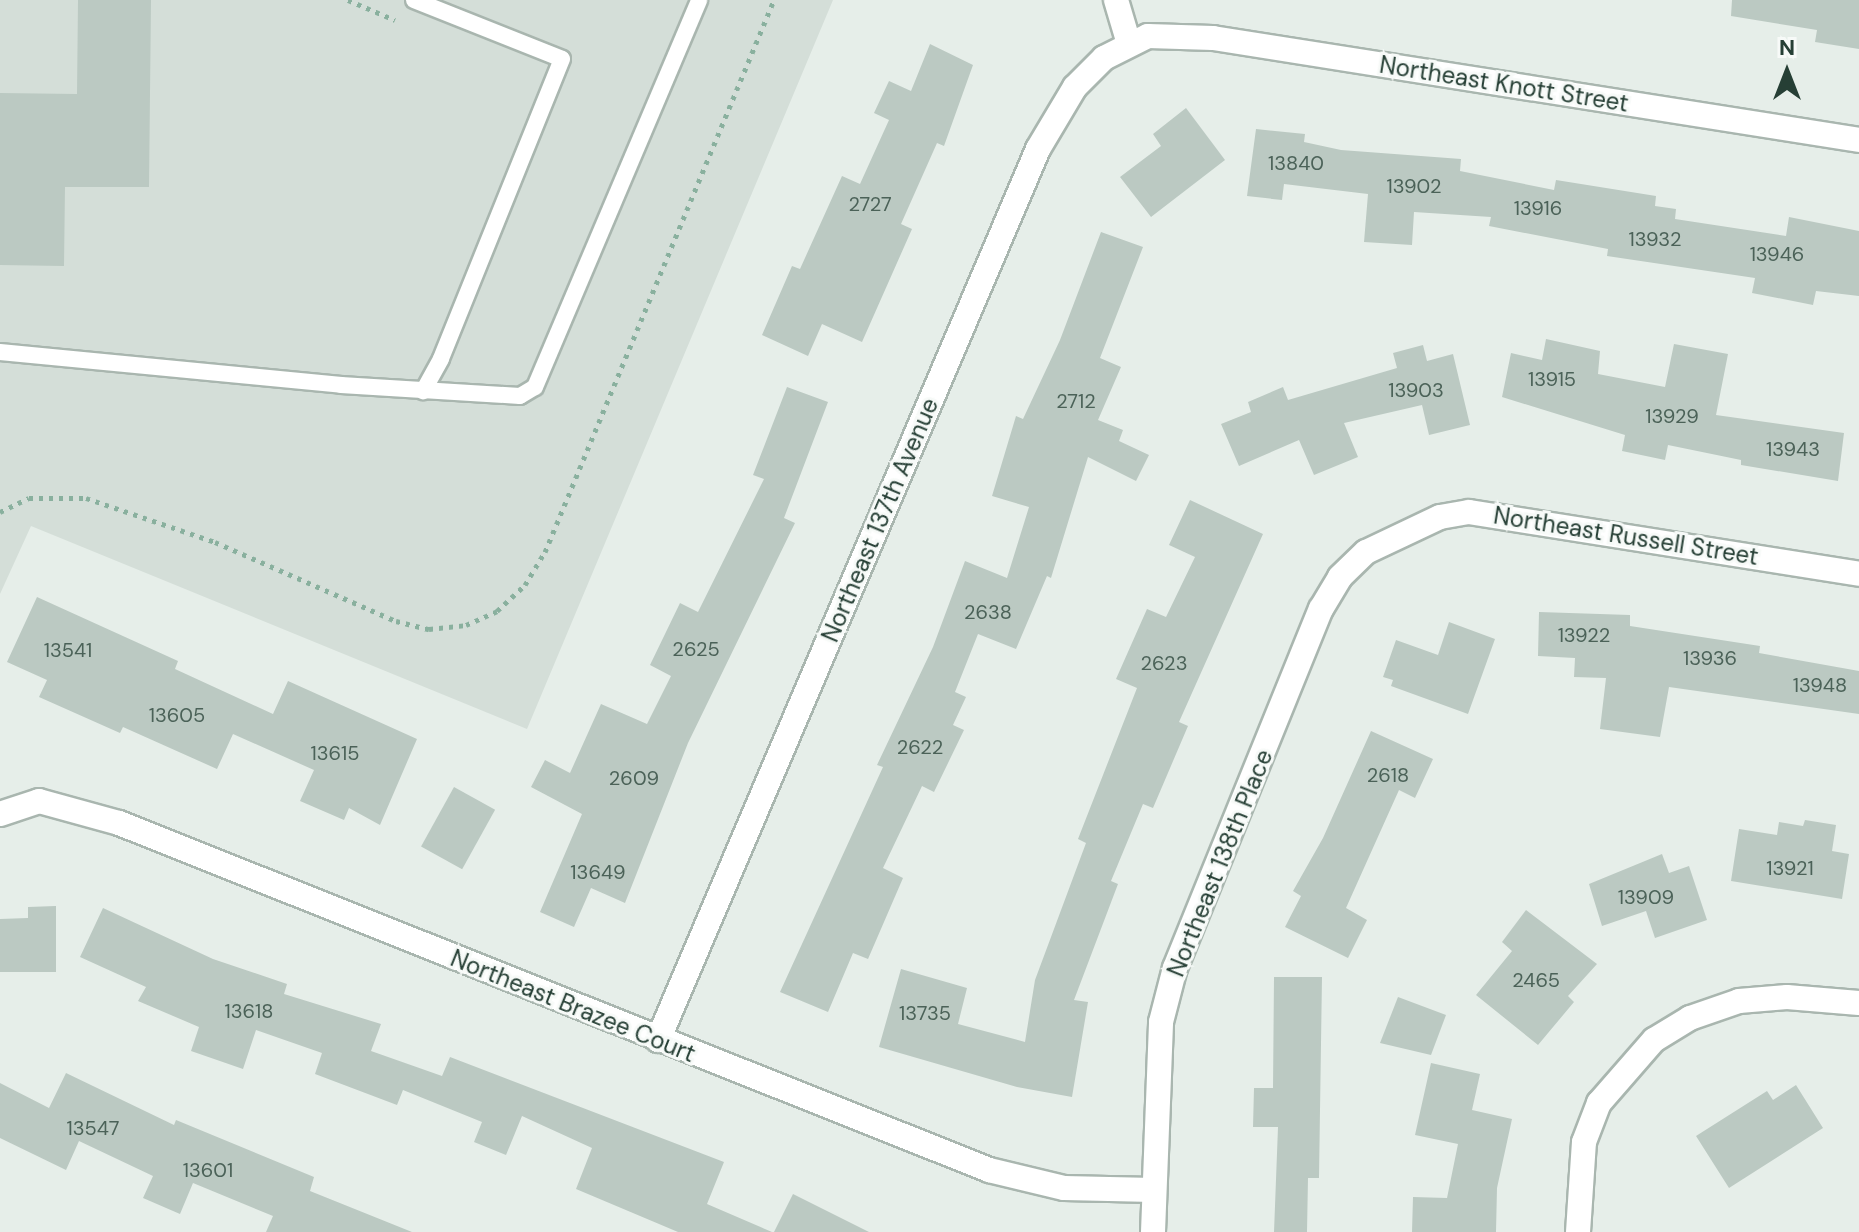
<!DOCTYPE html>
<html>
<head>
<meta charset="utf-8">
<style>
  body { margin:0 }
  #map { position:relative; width:1859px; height:1232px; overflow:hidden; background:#e6eee9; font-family:"DM Sans",sans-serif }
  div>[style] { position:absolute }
  .built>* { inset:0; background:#d4ded8 }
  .building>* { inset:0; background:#bbc9c2; transform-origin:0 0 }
  .path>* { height:5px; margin-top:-2.5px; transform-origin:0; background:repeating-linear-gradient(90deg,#89b09e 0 4px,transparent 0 10px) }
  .roads { filter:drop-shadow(2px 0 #a9b6af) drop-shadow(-2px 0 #a9b6af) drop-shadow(0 2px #a9b6af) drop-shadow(0 -2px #a9b6af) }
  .service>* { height:16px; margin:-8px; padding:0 8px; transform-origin:8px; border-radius:8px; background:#fff }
  .minor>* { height:24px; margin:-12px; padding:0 12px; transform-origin:12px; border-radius:12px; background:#fff }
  span { translate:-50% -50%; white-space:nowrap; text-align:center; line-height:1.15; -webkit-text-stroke:6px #f7faf8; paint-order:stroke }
  .number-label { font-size:20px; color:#4b6258 }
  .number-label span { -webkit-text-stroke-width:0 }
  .street-label { font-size:24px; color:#263f35 }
  .north { position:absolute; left:1747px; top:32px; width:80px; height:80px; -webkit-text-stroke:6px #f7faf8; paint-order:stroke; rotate:0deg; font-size:22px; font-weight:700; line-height:32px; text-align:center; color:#263f35 }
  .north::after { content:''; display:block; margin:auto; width:28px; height:36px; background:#263f35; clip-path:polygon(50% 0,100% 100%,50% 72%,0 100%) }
</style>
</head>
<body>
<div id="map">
  <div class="built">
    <i style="clip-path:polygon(0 0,833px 0,527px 729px,31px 526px,0 594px)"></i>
  </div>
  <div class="building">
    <i style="clip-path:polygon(78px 0,151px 0,149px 187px,65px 187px,64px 266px,0 265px,0 93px,77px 94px)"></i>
    <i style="clip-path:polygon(1732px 0,1859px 0,1859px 49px,1815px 42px,1817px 30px,1731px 16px)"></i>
    <i style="clip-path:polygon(930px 44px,973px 65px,944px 146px,937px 143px,901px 224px,912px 229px,862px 342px,822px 324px,808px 356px,762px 335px,792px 266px,800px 269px,842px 176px,860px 184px,889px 120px,874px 113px,889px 81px,911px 91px)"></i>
    <i style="clip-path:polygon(1186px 108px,1225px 160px,1151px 217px,1120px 177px,1161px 146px,1153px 134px)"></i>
    <i style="clip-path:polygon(1256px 129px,1305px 134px,1304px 142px,1341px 150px,1461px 159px,1460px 171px,1554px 190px,1556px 180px,1656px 196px,1655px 206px,1676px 209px,1675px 219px,1786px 236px,1789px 217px,1859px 231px,1859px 296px,1816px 291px,1813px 305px,1752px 293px,1755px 278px,1607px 256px,1608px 249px,1489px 226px,1491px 217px,1414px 212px,1412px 245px,1364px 242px,1368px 194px,1284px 184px,1282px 200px,1247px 196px)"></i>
    <i style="clip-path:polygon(1101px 232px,1143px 247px,1100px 358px,1121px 367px,1098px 420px,1123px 430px,1119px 441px,1149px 455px,1136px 481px,1088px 457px,1051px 578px,1047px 576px,1016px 649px,978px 634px,955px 692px,966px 697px,953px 725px,964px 730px,934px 792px,922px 786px,883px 868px,903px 878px,868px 959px,853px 953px,828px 1012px,780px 992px,883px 767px,877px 765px,933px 647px,965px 561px,1007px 578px,1029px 507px,992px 496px,1016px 416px,1023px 419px,1060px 340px)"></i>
    <i style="clip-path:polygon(1546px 339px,1600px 351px,1598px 374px,1665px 387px,1674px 344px,1728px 354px,1716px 415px,1844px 433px,1838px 481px,1741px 465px,1741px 460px,1668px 445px,1665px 460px,1622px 451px,1625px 435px,1502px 397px,1511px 353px,1542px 360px)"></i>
    <i style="clip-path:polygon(1423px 345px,1427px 361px,1453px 354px,1470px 425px,1429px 435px,1422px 405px,1344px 423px,1358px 457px,1314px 475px,1299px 440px,1239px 466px,1221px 424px,1251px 412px,1248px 402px,1283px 387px,1288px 400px,1397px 368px,1393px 353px)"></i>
    <i style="clip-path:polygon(787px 387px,828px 402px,784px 518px,795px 523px,688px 743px,625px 903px,591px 888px,574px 927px,540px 912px,582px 814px,531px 787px,545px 760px,570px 773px,601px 704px,647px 724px,671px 676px,650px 665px,680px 603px,698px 612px,764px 479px,753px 475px)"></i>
    <i style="clip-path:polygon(1190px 500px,1263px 534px,1179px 722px,1188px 726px,1153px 808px,1143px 804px,1111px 881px,1118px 884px,1074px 1000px,1088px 1002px,1072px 1097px,1017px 1087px,879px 1047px,901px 969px,967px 988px,958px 1024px,1025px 1042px,1035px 980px,1086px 843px,1078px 839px,1137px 688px,1116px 679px,1147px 609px,1166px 617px,1195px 557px,1169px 545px)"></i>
    <i style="clip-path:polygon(37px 597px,178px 661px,175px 669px,273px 714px,288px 681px,417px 739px,380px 825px,349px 808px,344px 820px,300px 801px,314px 770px,233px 734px,217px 769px,123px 727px,120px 733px,39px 697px,47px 680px,7px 662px)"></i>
    <i style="clip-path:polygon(1539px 612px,1630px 615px,1630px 626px,1760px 646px,1759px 653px,1859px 671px,1859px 714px,1669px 687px,1660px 737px,1600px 729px,1606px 678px,1574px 677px,1575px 658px,1538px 656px)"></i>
    <i style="clip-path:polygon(1449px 622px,1495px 639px,1468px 714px,1391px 686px,1393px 680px,1383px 677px,1396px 640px,1438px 655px)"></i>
    <i style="clip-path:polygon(1371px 731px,1433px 759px,1415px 798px,1399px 790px,1346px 908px,1367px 920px,1348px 958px,1285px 927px,1301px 896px,1293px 891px,1323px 838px)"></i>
    <i style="left:454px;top:787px;width:47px;height:68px;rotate:29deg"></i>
    <i style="clip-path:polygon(1805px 820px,1836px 825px,1832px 851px,1849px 854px,1842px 899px,1731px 881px,1739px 829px,1777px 835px,1779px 822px,1803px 826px)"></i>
    <i style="clip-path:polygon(1662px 854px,1669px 873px,1689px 866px,1707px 920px,1655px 938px,1646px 911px,1602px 926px,1589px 884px)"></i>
    <i style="clip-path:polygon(56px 906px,56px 972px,0 972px,0 919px,28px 918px,28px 907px)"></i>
    <i style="clip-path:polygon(103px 908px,213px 959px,287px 984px,284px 994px,381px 1024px,371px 1051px,442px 1076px,450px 1057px,724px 1162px,707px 1204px,772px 1232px,678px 1232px,576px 1189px,592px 1148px,522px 1116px,506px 1155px,474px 1142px,482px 1122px,403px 1090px,397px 1105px,315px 1074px,322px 1053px,256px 1030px,243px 1069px,191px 1051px,199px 1027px,138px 1001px,146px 987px,80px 957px)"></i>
    <i style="clip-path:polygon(1526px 910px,1597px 964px,1568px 996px,1574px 1002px,1538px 1045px,1476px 995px,1512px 951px,1502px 942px)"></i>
    <i style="clip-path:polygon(1274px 977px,1322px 977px,1319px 1178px,1308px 1178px,1307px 1232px,1274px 1232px,1278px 1127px,1253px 1127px,1254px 1088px,1273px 1088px)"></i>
    <i style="clip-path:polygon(1398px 997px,1446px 1015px,1431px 1055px,1380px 1043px)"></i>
    <i style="clip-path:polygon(1431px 1063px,1480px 1074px,1472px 1110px,1512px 1119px,1497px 1188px,1496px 1232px,1412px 1232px,1413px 1197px,1447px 1198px,1458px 1144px,1415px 1135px)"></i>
    <i style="clip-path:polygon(66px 1073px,174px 1125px,176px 1120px,314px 1177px,310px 1191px,412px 1232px,266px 1232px,273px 1216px,193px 1183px,180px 1214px,143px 1198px,153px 1176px,79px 1141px,66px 1170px,0 1138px,0 1083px,49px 1108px)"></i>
    <i style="clip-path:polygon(1796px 1085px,1823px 1128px,1729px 1188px,1696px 1136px,1767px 1091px,1773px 1100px)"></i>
    <i style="clip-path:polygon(793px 1194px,869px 1232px,774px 1232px)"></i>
  </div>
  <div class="path">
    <i style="left:348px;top:0;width:51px;rotate:23.1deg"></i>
    <i style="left:0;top:512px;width:32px;rotate:-26deg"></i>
    <i style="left:29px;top:498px;width:57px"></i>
    <i style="left:86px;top:498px;width:136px;rotate:18.8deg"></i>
    <i style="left:215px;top:542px;width:197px;rotate:23.6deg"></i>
    <i style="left:396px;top:621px;width:34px;rotate:14deg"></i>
    <i style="left:429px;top:629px;width:37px;rotate:-6deg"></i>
    <i style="left:466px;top:625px;width:34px;rotate:-24deg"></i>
    <i style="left:497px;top:611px;width:38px;rotate:-43deg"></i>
    <i style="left:525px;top:585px;width:39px;rotate:-59deg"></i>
    <i style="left:545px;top:552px;width:598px;rotate:-67.47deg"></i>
  </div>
  <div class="roads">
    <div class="service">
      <i style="left:414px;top:0;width:159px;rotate:21.7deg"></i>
      <i style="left:562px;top:59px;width:323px;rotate:112deg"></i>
      <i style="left:441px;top:359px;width:37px;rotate:119deg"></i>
      <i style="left:0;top:352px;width:343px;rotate:5.5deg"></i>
      <i style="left:341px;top:385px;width:179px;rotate:3.5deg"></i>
      <i style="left:520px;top:396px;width:17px;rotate:-31deg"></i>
      <i style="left:535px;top:387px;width:420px;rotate:-67deg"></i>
    </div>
    <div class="minor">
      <i style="left:1116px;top:0;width:46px;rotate:73.5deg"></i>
      <i style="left:0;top:814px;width:41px;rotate:-18.4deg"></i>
      <i style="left:39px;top:801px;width:83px;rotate:15.4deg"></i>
      <i style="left:119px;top:823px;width:937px;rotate:21.74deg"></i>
      <i style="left:989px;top:1170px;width:77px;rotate:13.5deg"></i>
      <i style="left:1064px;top:1188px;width:90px;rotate:1.3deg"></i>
      <i style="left:658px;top:1040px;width:969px;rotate:-66.9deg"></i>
      <i style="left:1038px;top:149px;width:72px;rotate:-59.2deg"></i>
      <i style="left:1075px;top:87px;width:41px;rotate:-45deg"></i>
      <i style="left:1104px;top:58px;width:49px;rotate:-26.6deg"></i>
      <i style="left:1148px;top:36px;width:65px;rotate:1.8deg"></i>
      <i style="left:1213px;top:38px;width:654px;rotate:8.97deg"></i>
      <i style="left:1153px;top:1232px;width:210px;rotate:-87.8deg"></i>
      <i style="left:1161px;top:1022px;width:56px;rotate:-75.5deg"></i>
      <i style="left:1175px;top:968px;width:388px;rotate:-67.9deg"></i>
      <i style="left:1321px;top:609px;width:37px;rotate:-59deg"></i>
      <i style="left:1340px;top:577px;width:36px;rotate:-44deg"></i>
      <i style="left:1366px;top:552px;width:82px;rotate:-25.3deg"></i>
      <i style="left:1440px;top:517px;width:29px;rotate:-10deg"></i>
      <i style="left:1469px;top:512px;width:395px;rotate:9deg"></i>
      <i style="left:1578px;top:1232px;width:90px;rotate:-86.2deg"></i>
      <i style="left:1584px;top:1142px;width:42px;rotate:-69deg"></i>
      <i style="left:1599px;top:1103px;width:84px;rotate:-48.9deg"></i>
      <i style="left:1654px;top:1040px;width:42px;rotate:-31.4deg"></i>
      <i style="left:1690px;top:1018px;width:52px;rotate:-19.1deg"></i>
      <i style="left:1739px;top:1001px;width:48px;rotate:-4.8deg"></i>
      <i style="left:1787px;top:997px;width:72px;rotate:4.8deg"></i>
    </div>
  </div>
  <div class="number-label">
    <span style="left:1296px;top:163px">13840</span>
    <span style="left:1414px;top:186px">13902</span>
    <span style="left:870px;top:204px">2727</span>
    <span style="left:1538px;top:208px">13916</span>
    <span style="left:1655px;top:239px">13932</span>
    <span style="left:1777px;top:254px">13946</span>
    <span style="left:1552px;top:379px">13915</span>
    <span style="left:1416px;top:390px">13903</span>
    <span style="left:1076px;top:401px">2712</span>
    <span style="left:1672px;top:416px">13929</span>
    <span style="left:1793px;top:449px">13943</span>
    <span style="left:988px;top:612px">2638</span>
    <span style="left:1584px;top:635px">13922</span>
    <span style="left:696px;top:649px">2625</span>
    <span style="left:68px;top:650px">13541</span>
    <span style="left:1710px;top:658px">13936</span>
    <span style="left:1164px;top:663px">2623</span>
    <span style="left:1820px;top:685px">13948</span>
    <span style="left:177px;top:715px">13605</span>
    <span style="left:920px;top:747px">2622</span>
    <span style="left:335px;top:753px">13615</span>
    <span style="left:1388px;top:775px">2618</span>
    <span style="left:634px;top:778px">2609</span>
    <span style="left:1790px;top:868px">13921</span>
    <span style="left:598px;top:872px">13649</span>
    <span style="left:1646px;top:897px">13909</span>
    <span style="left:1536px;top:980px">2465</span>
    <span style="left:249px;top:1011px">13618</span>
    <span style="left:925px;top:1013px">13735</span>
    <span style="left:93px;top:1128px">13547</span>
    <span style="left:208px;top:1170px">13601</span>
  </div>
  <div class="street-label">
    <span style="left:1504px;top:84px;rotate:9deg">Northeast Knott Street</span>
    <span style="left:880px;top:520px;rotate:-67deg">Northeast 137th Avenue</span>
    <span style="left:1626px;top:536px;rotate:9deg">Northeast Russell Street</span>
    <span style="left:1220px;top:863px;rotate:-68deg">Northeast 138th Place</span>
    <span style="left:573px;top:1006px;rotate:22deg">Northeast Brazee Court</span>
  </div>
  <div class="north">N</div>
</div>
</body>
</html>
